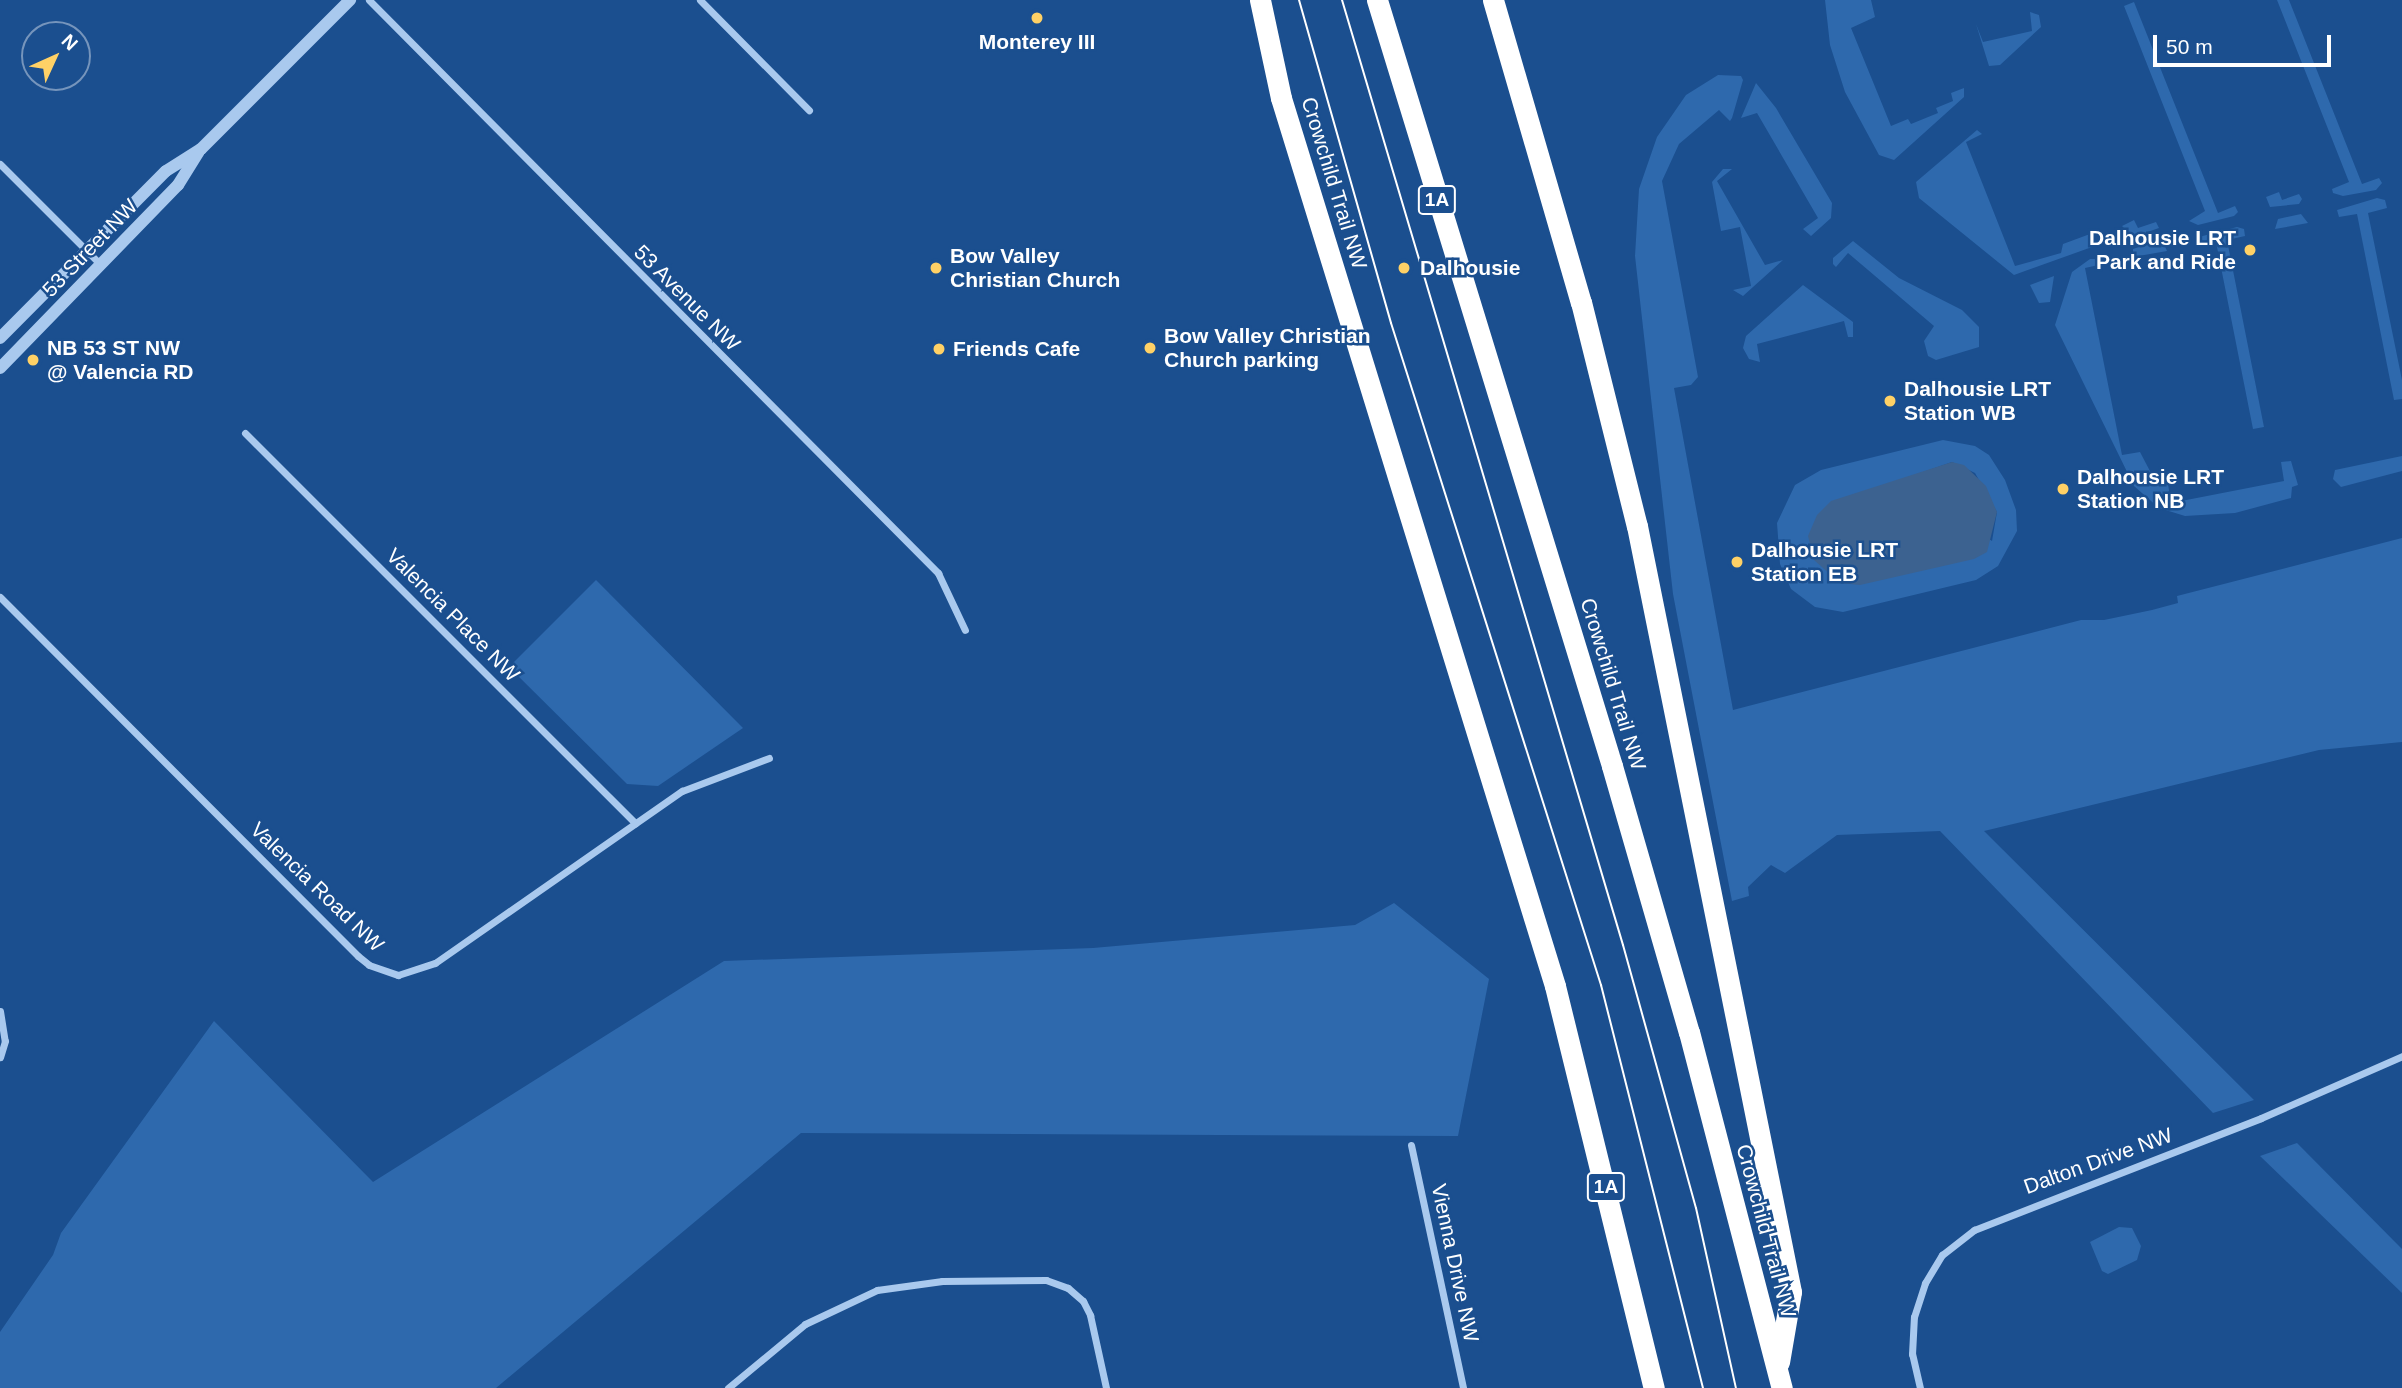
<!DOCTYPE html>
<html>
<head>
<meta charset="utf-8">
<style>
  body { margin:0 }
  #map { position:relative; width:2402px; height:1388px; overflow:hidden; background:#1b4f8f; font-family:Arial,sans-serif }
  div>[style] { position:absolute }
  .green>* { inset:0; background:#2e69ad }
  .water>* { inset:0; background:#3c6290 }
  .minor>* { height:7px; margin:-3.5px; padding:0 3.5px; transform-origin:3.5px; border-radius:3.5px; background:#a9c9ee }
  .tertiary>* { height:12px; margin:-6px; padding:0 6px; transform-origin:6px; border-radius:6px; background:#a9c9ee }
  .motorway>* { height:21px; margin:-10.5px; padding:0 10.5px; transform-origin:10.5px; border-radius:10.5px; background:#fff }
  .tram>* { height:2px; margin:-1px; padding:0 1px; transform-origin:1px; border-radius:1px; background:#fff }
  .dots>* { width:19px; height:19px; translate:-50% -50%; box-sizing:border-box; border:4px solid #1b4f8f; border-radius:50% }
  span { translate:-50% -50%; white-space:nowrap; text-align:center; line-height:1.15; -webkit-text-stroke:5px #1b4f8f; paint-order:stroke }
  .shield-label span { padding:2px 5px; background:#1b4f8f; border:2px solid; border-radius:5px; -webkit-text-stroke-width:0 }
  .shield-label { font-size:19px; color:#fff; font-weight:700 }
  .poi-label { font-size:21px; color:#fff; font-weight:700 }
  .right { translate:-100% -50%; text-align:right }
  .left { translate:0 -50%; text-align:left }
  .street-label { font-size:21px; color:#fff }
  .north { position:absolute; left:21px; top:21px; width:70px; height:70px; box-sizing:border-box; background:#1b4f8f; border:2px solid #7695bc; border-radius:50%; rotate:45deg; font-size:19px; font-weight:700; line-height:28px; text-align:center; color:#fff }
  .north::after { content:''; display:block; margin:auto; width:24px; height:32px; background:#ffd166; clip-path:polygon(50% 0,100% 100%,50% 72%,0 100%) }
  .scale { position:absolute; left:2153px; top:35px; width:178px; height:32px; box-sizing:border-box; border:4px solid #fff; border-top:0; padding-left:9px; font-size:21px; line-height:24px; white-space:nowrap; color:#fff; -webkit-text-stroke:5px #1b4f8f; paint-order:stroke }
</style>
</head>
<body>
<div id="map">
  <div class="green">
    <i style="clip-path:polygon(1825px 0,1871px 0,1875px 17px,1851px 28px,1891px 126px,1908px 119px,1911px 124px,1938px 113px,1936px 108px,1953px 101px,1951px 93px,1964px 88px,1964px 97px,1894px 160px,1879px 155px,1845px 92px,1830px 45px)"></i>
    <i style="clip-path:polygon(2277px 0,2289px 0,2362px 184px,2379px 178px,2382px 183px,2376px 190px,2343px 196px,2333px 193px,2332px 189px,2349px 182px)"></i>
    <i style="clip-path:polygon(2134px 2px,2218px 213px,2235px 206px,2238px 212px,2234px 216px,2198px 225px,2189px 221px,2205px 211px,2124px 6px)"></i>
    <i style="clip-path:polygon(2030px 12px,2039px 15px,2041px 27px,2000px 65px,1989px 66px,1976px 24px,1983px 42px,2032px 31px)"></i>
    <i style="clip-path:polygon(1718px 75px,1741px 76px,1743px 80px,1732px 118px,1730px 121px,1719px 110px,1679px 144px,1662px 181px,1698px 377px,1691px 385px,1674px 388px,1733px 710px,2081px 620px,2104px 620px,2152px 610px,2178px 603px,2177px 596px,2402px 538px,2402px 742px,2319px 750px,1984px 831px,2254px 1100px,2213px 1113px,1940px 831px,1837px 835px,1785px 873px,1771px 865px,1748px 887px,1749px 896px,1732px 901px,1673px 594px,1635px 256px,1639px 189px,1657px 137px,1686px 95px)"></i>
    <i style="clip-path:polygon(1756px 83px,1776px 108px,1832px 203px,1831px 218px,1811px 236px,1803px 229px,1818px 218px,1757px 113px,1741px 118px)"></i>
    <i style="clip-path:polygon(1977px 130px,1982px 134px,1966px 142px,2015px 266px,2061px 253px,2063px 244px,2090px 234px,2092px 247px,2014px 275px,1919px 198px,1916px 182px)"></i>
    <i style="clip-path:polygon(1723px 169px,1732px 169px,1717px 181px,1765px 265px,1783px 260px,1743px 296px,1733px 290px,1751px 286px,1740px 227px,1721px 231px,1712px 182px)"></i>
    <i style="clip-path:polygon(2279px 192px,2282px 200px,2299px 194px,2302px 199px,2299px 204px,2270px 207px,2266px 197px)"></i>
    <i style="clip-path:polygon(2377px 198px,2385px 200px,2387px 208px,2368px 213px,2402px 380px,2402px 399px,2394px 400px,2357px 214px,2339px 217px,2337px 210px)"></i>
    <i style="clip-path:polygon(2301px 214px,2308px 223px,2275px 229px,2278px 219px)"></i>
    <i style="clip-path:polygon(2134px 220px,2138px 228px,2156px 222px,2159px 228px,2133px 237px,2122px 226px)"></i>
    <i style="clip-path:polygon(2237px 227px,2244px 229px,2245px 236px,2227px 240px,2264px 427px,2253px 429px,2216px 242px,2197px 245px,2195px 238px)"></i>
    <i style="clip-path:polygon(1853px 241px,1899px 278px,1962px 310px,1979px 327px,1979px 347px,1936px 360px,1928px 356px,1924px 341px,1934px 326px,1848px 253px,1836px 267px,1833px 264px,1833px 258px)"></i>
    <i style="clip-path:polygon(2154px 242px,2164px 244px,2167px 251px,2133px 257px,2133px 249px)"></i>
    <i style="clip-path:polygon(2090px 259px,2101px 259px,2103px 264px,2085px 268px,2122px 455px,2140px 452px,2151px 473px,2168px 484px,2171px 503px,2284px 481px,2281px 462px,2291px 461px,2298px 485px,2292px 487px,2291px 498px,2235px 513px,2185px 516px,2159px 508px,2134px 486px,2055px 325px,2072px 272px)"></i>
    <i style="clip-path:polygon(2054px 276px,2050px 302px,2039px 303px,2030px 285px)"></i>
    <i style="clip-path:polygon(1803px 285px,1853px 322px,1853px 337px,1848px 337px,1844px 321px,1757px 344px,1760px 362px,1749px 359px,1743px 348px,1746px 336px)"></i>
    <i style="clip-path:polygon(evenodd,1943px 440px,1975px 446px,1989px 455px,2005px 480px,2016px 510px,2017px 531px,1998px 566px,1976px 580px,1843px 612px,1815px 607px,1791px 589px,1780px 564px,1777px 523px,1795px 485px,1821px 470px,1943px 440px,1952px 462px,1975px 473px,1997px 512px,1992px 541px,1903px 479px,1952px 462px)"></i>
    <i style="clip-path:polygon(2402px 456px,2402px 471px,2341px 487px,2333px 479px,2335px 470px)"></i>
    <i style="clip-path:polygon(596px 580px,743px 728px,658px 786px,627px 784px,509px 667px)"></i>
    <i style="clip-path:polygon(1394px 903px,1489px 979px,1458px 1136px,801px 1133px,496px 1388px,0 1388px,0 1332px,53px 1255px,61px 1233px,214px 1021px,373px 1182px,724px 961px,1093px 948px,1355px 925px)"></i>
    <i style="clip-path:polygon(2297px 1143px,2402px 1249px,2402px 1293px,2260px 1156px)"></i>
    <i style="clip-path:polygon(2119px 1227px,2132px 1228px,2141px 1246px,2137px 1260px,2108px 1274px,2102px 1271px,2090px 1242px)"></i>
  </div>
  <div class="water">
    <i style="clip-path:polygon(1952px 462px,1964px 465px,1986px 486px,1997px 512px,1987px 552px,1974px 559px,1860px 585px,1840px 583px,1814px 560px,1808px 536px,1817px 515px,1831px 501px)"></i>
  </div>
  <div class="minor">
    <i style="left:369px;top:0;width:808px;rotate:45.2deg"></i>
    <i style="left:938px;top:573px;width:63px;rotate:64.7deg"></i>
    <i style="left:700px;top:0;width:155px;rotate:45.3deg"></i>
    <i style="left:0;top:164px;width:143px;rotate:45deg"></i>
    <i style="left:245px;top:433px;width:552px;rotate:45deg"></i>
    <i style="left:0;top:597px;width:507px;rotate:45.08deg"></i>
    <i style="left:358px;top:956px;width:14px;rotate:39deg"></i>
    <i style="left:369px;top:965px;width:31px;rotate:19deg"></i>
    <i style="left:398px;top:975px;width:39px;rotate:-18deg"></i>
    <i style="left:435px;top:963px;width:301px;rotate:-34.9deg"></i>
    <i style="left:682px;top:791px;width:93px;rotate:-20.8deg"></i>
    <i style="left:0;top:1011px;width:30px;rotate:81deg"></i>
    <i style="left:5px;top:1041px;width:17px;rotate:107deg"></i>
    <i style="left:1411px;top:1145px;width:249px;rotate:77.9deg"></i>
    <i style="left:728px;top:1388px;width:100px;rotate:-39.7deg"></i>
    <i style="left:805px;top:1324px;width:80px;rotate:-25.3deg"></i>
    <i style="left:877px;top:1290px;width:66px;rotate:-7.9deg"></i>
    <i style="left:942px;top:1281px;width:104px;rotate:-0.6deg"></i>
    <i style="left:1046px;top:1280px;width:23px;rotate:20deg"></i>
    <i style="left:1068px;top:1288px;width:20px;rotate:41deg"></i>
    <i style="left:1083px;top:1301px;width:16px;rotate:63deg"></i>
    <i style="left:1090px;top:1315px;width:75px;rotate:77.6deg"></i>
    <i style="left:1920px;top:1388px;width:35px;rotate:-103deg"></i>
    <i style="left:1912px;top:1354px;width:37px;rotate:-87deg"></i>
    <i style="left:1914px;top:1317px;width:36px;rotate:-72deg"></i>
    <i style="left:1925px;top:1283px;width:33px;rotate:-59deg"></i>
    <i style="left:1942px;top:1255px;width:41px;rotate:-38deg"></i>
    <i style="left:1974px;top:1230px;width:308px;rotate:-21.3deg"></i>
    <i style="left:2261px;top:1118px;width:154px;rotate:-23.7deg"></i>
  </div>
  <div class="tertiary">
    <i style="left:0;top:338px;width:235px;rotate:-45.2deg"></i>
    <i style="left:166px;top:171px;width:41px;rotate:-32.2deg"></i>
    <i style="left:201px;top:149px;width:211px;rotate:-45deg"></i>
    <i style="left:0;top:368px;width:255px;rotate:-45.8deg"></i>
    <i style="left:178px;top:185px;width:39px;rotate:-58deg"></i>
  </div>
  <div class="motorway">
    <i style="left:1260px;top:0;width:100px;rotate:77.9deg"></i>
    <i style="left:1281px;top:98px;width:929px;rotate:72.85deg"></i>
    <i style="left:1555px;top:986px;width:414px;rotate:76.2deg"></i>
    <i style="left:1377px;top:0;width:801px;rotate:72.94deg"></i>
    <i style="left:1612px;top:766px;width:277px;rotate:73.9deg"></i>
    <i style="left:1689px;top:1032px;width:368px;rotate:75.4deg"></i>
    <i style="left:1493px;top:0;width:315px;rotate:73.8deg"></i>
    <i style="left:1581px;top:302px;width:231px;rotate:76deg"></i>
    <i style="left:1637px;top:526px;width:781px;rotate:78.63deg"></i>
    <i style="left:1791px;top:1292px;width:71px;rotate:99.7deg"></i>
  </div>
  <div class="tram">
    <i style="left:1299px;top:0;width:336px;rotate:74.1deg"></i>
    <i style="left:1391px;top:323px;width:695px;rotate:72.4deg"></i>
    <i style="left:1601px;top:985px;width:416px;rotate:75.8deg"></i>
    <i style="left:1342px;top:0;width:986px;rotate:73.44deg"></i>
    <i style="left:1623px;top:945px;width:273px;rotate:74.5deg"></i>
    <i style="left:1696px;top:1208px;width:184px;rotate:77.5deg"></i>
  </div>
  <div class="dots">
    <i style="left:1037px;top:18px;background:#ffd166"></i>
    <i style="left:2250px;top:250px;background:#ffd166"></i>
    <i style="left:936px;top:268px;background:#ffd166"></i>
    <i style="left:1404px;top:268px;background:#ffd166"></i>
    <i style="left:1150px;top:348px;background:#ffd166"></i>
    <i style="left:939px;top:349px;background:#ffd166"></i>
    <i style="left:33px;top:360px;background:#ffd166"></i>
    <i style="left:1890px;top:401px;background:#ffd166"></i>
    <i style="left:2063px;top:489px;background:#ffd166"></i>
    <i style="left:1737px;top:562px;background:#ffd166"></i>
  </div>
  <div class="shield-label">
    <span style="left:1437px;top:200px">1A</span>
    <span style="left:1606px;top:1187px">1A</span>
  </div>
  <div class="poi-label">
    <span style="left:1037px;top:42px">Monterey III</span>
    <span class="right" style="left:2236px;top:250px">Dalhousie LRT<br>Park and Ride</span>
    <span class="left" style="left:950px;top:268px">Bow Valley<br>Christian Church</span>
    <span class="left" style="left:1420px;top:268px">Dalhousie</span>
    <span class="left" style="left:1164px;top:348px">Bow Valley Christian<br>Church parking</span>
    <span class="left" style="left:47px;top:360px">NB 53 ST NW<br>@ Valencia RD</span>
    <span class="left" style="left:953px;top:349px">Friends Cafe</span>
    <span class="left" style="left:1904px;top:401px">Dalhousie LRT<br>Station WB</span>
    <span class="left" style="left:2077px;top:489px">Dalhousie LRT<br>Station NB</span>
    <span class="left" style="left:1751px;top:562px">Dalhousie LRT<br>Station EB</span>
  </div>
  <div class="street-label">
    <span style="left:1334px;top:183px;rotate:73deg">Crowchild Trail NW</span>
    <span style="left:90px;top:248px;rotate:-46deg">53 Street NW</span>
    <span style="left:687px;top:298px;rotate:45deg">53 Avenue NW</span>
    <span style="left:453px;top:615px;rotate:45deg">Valencia Place NW</span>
    <span style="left:1613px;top:684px;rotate:73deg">Crowchild Trail NW</span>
    <span style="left:317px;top:887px;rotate:44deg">Valencia Road NW</span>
    <span style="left:2098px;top:1161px;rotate:-20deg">Dalton Drive NW</span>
    <span style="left:1766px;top:1231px;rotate:75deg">Crowchild Trail NW</span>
    <span style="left:1455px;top:1263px;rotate:78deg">Vienna Drive NW</span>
  </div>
  <div class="north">N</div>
  <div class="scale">50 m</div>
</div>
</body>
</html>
